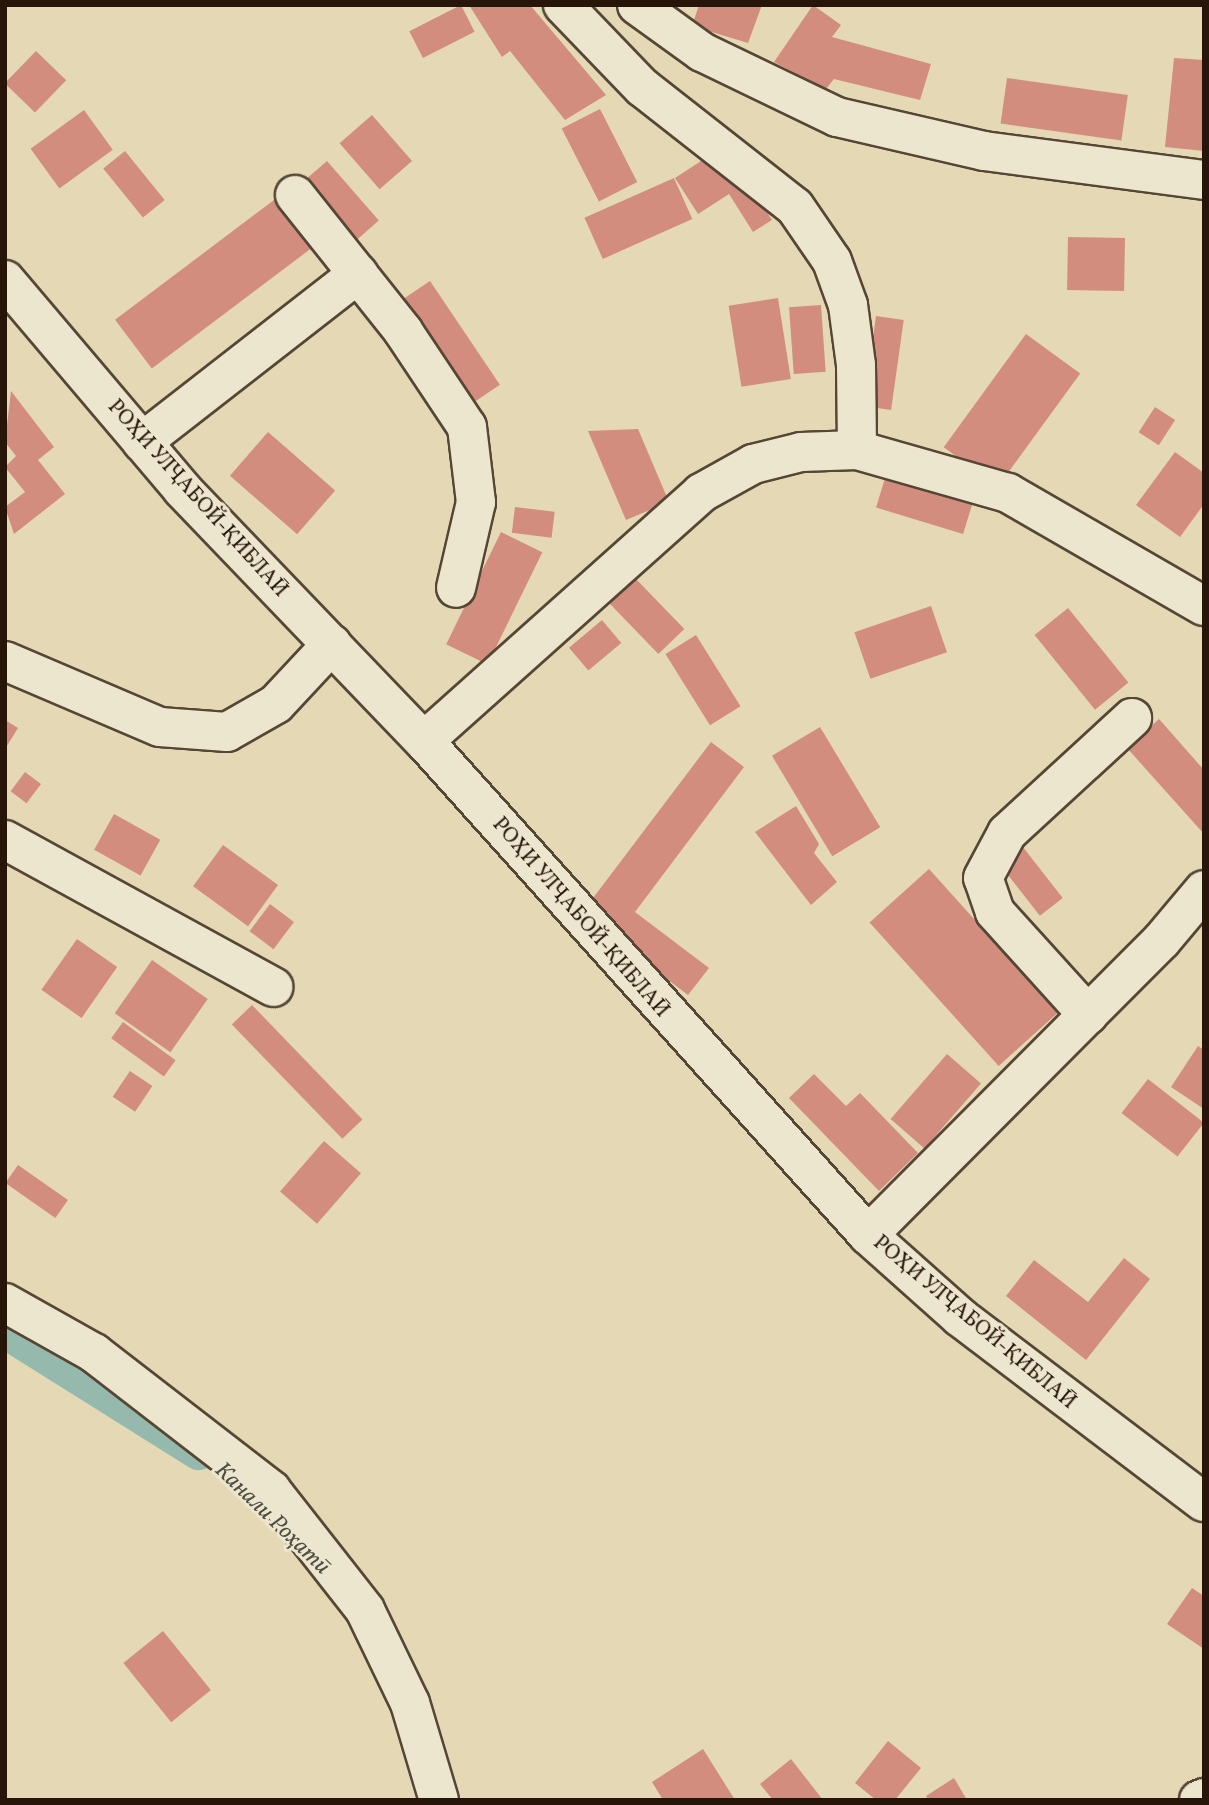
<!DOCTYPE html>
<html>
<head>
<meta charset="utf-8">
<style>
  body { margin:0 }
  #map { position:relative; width:1209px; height:1805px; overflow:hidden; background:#e4d8b5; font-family:Vollkorn,serif }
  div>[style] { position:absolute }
  .canal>* { height:35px; margin:-17.5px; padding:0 17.5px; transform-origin:17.5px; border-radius:17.5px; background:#95baad }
  .building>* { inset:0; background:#d38d7f; transform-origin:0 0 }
  .roads { filter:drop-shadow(2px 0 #564635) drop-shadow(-2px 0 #564635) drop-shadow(0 2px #564635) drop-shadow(0 -2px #564635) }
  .minor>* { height:38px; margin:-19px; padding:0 19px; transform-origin:19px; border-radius:19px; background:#ede6cf }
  span { translate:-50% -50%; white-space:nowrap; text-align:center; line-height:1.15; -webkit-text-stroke:6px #ede6cf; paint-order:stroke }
  .street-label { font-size:21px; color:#27150a }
  .water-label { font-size:23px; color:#4e4f43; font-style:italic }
  .frame { position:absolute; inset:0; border:7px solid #27150a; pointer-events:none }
</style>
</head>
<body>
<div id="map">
  <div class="canal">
    <i style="left:5px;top:1331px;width:228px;rotate:32.1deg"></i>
  </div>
  <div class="building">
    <i style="left:461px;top:5px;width:30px;height:58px;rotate:63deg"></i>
    <i style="clip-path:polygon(469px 5px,530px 5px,606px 95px,565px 120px,510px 51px,502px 57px)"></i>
    <i style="clip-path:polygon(699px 5px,762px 5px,748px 43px,692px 26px)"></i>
    <i style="clip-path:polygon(813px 5px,841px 25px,832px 37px,931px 64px,920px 100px,834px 79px,826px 89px,774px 62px)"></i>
    <i style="left:36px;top:51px;width:42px;height:45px;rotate:44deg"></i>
    <i style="clip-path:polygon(1174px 58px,1204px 60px,1204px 151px,1165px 147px)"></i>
    <i style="left:1007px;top:78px;width:122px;height:46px;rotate:8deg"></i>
    <i style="left:600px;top:109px;width:82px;height:43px;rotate:63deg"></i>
    <i style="left:84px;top:110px;width:49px;height:66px;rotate:54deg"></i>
    <i style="left:372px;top:115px;width:61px;height:43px;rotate:49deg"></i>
    <i style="clip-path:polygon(724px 146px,772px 220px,753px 232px,729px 194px,698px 214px,675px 178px)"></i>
    <i style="left:125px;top:151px;width:63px;height:28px;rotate:51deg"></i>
    <i style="left:327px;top:161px;width:79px;height:37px;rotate:49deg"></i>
    <i style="left:674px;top:178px;width:45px;height:98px;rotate:66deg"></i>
    <i style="left:278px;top:197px;width:61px;height:204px;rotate:53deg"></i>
    <i style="left:1068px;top:237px;width:57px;height:53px;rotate:1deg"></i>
    <i style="left:430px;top:281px;width:125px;height:47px;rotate:56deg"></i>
    <i style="left:778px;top:298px;width:82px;height:50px;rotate:81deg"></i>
    <i style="left:821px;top:305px;width:67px;height:32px;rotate:86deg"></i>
    <i style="left:876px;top:316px;width:28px;height:91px;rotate:8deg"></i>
    <i style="left:1026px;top:334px;width:67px;height:140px;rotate:36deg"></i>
    <i style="clip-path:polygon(11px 391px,54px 447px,38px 460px,65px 494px,14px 534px,5px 507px,25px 492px,5px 467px,16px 456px,5px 442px)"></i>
    <i style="left:1155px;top:407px;width:24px;height:30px;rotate:33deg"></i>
    <i style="clip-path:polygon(638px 429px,669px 502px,626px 520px,588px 431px)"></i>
    <i style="left:268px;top:432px;width:89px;height:58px;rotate:41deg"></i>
    <i style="clip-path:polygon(1175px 452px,1204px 473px,1204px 504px,1180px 537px,1136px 505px)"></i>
    <i style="left:886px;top:475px;width:91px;height:34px;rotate:17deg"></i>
    <i style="left:515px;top:507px;width:40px;height:26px;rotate:7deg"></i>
    <i style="left:501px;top:532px;width:46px;height:125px;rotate:26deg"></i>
    <i style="left:635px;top:578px;width:71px;height:36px;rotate:46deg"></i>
    <i style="left:931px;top:606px;width:49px;height:81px;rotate:71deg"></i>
    <i style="left:1068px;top:608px;width:96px;height:43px;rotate:51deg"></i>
    <i style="left:602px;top:620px;width:30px;height:43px;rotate:50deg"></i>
    <i style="left:696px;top:635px;width:84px;height:36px;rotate:58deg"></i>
    <i style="clip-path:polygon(1159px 719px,1204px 770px,1204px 834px,1127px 748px)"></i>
    <i style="clip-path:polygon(5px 720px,18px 728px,5px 749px)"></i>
    <i style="left:820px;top:727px;width:117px;height:56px;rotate:59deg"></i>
    <i style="clip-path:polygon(711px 742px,744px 767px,635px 912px,709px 968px,688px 995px,581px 914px)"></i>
    <i style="left:25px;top:772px;width:20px;height:24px;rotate:37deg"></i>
    <i style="clip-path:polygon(796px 806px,819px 844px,814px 853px,837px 882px,811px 905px,755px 832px)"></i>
    <i style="left:114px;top:814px;width:53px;height:41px;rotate:29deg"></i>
    <i style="left:1019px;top:842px;width:71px;height:29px;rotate:52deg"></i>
    <i style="left:223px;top:845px;width:68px;height:51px;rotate:36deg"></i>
    <i style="left:929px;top:869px;width:193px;height:80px;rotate:48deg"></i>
    <i style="left:270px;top:904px;width:30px;height:34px;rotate:37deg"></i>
    <i style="left:77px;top:939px;width:49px;height:62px;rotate:35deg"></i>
    <i style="left:152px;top:960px;width:68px;height:65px;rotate:35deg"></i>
    <i style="left:252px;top:1005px;width:159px;height:28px;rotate:46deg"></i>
    <i style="left:123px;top:1022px;width:65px;height:20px;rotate:36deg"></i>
    <i style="clip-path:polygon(1198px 1046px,1204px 1050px,1204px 1109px,1171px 1087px)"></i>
    <i style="left:947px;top:1054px;width:45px;height:86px;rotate:41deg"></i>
    <i style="left:130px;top:1071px;width:27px;height:31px;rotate:34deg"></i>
    <i style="clip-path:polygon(814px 1074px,846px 1106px,860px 1093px,918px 1153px,879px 1191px,789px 1098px)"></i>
    <i style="left:1148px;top:1079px;width:71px;height:43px;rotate:38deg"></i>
    <i style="left:324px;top:1141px;width:49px;height:67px;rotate:41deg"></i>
    <i style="left:18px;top:1165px;width:61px;height:22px;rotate:35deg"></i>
    <i style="clip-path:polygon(1124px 1258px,1150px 1279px,1086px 1360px,1006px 1296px,1034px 1260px,1088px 1302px)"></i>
    <i style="clip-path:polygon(1192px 1588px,1204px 1596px,1204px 1649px,1167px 1624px)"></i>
    <i style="left:163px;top:1631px;width:76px;height:51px;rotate:51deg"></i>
    <i style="clip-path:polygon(888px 1741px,921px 1768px,895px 1800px,876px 1800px,855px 1783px)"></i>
    <i style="clip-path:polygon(703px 1749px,735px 1800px,663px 1800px,652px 1782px)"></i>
    <i style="clip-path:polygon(791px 1759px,823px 1800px,773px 1800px,760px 1784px)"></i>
    <i style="clip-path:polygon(954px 1778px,967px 1800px,928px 1800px,926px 1796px)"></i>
  </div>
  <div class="roads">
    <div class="minor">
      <i style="left:563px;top:5px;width:114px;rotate:46.1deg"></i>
      <i style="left:642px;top:87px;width:194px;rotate:38.1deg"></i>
      <i style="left:795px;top:207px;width:65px;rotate:55.6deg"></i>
      <i style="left:832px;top:261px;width:47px;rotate:70deg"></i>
      <i style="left:848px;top:305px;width:61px;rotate:82.4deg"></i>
      <i style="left:856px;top:365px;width:85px;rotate:89.3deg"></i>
      <i style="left:637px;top:5px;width:80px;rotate:35.9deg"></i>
      <i style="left:702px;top:52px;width:150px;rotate:25.7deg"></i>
      <i style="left:837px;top:117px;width:151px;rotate:13deg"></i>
      <i style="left:984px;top:151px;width:222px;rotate:7.5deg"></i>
      <i style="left:295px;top:195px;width:174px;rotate:51.5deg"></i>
      <i style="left:403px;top:331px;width:115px;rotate:56.3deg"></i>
      <i style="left:467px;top:427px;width:76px;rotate:83.2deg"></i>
      <i style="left:476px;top:502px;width:88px;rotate:103.1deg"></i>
      <i style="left:5px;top:280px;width:274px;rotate:49.7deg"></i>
      <i style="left:182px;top:489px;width:349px;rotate:46.2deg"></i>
      <i style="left:424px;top:741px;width:664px;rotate:48.05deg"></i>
      <i style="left:868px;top:1235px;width:123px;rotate:41.7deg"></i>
      <i style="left:960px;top:1317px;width:306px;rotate:37.2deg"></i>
      <i style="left:142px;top:442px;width:274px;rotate:-37.9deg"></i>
      <i style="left:5px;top:661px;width:168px;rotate:23.1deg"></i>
      <i style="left:160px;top:727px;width:67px;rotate:4.3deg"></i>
      <i style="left:227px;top:732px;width:56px;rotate:-29.7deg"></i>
      <i style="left:276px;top:704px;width:82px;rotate:-47deg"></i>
      <i style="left:424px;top:741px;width:372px;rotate:-41.8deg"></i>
      <i style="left:701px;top:493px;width:60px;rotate:-29.1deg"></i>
      <i style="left:753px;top:464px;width:49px;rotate:-14deg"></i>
      <i style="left:801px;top:452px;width:56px;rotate:-2deg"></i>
      <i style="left:857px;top:450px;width:157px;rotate:15.9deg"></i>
      <i style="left:1008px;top:493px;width:226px;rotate:30deg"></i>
      <i style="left:5px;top:840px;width:306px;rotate:28.7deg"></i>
      <i style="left:1088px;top:1015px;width:139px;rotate:-132.1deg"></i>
      <i style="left:995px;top:912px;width:36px;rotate:-109deg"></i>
      <i style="left:983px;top:878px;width:51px;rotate:-61.9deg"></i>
      <i style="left:1007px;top:833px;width:170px;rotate:-42.6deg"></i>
      <i style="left:868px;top:1235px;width:416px;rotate:-45.1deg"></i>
      <i style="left:1162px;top:940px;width:65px;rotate:-50deg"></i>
      <i style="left:5px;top:1303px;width:102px;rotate:29.3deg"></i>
      <i style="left:94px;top:1353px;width:224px;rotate:37.7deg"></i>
      <i style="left:271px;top:1490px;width:152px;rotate:51.9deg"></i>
      <i style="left:365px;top:1610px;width:103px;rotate:64.2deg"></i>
      <i style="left:410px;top:1703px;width:101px;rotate:73.4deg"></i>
      <i style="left:1199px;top:1800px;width:5px;rotate:-22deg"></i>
    </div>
  </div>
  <div class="street-label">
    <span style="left:197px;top:499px;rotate:48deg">РОҲИ УЛҶАБОЙ-ҚИБЛАӢ</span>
    <span style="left:580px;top:918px;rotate:49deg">РОҲИ УЛҶАБОЙ-ҚИБЛАӢ</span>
    <span style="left:974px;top:1323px;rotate:40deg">РОҲИ УЛҶАБОЙ-ҚИБЛАӢ</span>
  </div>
  <div class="water-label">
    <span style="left:272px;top:1519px;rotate:44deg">Канали Роҳатӣ</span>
  </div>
  <div class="frame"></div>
</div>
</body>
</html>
